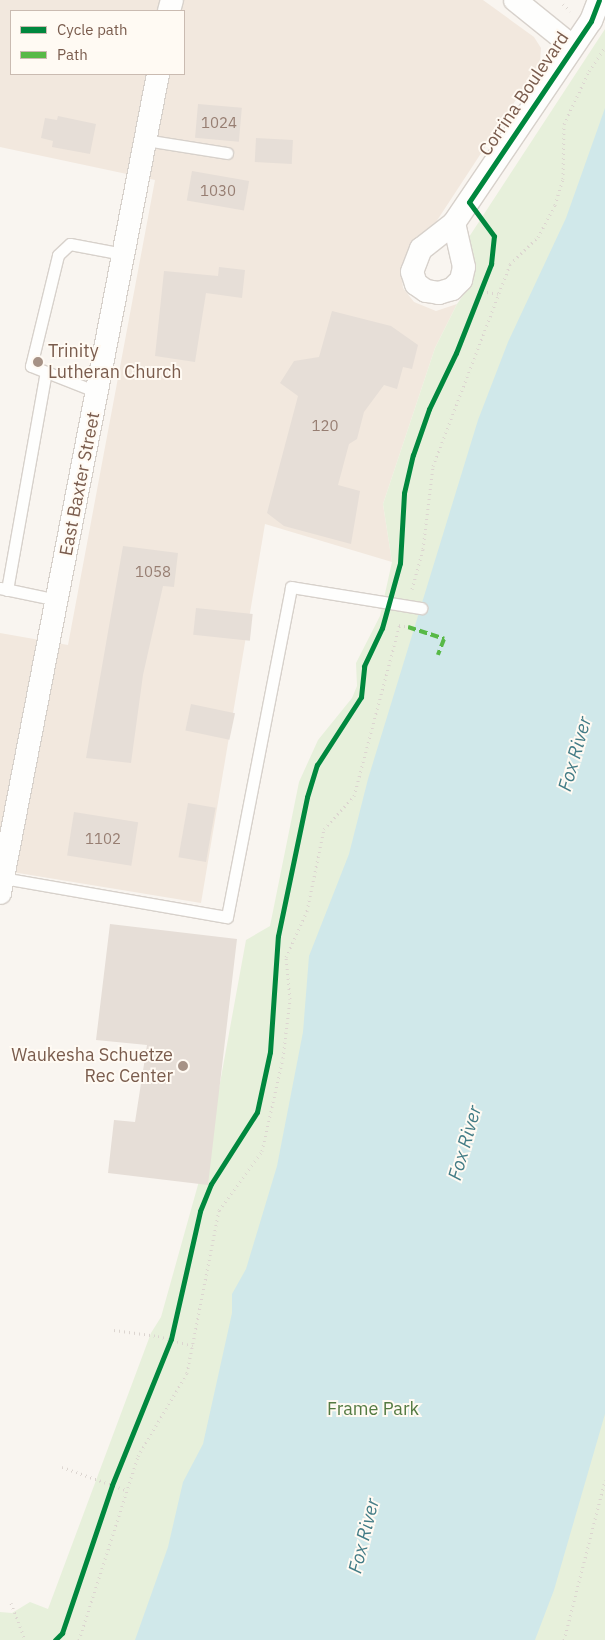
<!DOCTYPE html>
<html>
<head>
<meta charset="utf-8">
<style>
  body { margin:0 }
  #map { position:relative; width:605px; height:1640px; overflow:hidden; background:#f9f5f0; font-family:"IBM Plex Sans",sans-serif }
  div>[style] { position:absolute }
  .residential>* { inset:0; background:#f2e8de }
  .green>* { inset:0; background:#e7f0db }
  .water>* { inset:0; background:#d0e8ea }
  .building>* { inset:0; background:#e6ded7; transform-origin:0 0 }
  .path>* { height:3px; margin-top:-1.5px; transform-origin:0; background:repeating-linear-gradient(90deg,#dcd5d0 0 1px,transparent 0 5px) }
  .roads { filter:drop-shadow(1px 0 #d7d1cb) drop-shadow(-1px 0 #d7d1cb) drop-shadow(0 1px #d7d1cb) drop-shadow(0 -1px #d7d1cb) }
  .service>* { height:11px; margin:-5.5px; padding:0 5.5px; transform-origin:5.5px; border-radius:5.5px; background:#fefefd }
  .minor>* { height:22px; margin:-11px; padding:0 11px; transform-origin:11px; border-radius:11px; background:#fefefd }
  .quiet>* { height:4px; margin-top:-2px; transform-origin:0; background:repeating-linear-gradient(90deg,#58b947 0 8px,transparent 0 12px) }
  .cycleway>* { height:5px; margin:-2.5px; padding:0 2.5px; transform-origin:2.5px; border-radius:2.5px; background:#00873e }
  .dots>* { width:14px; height:14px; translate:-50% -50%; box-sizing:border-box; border:2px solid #fffaf3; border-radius:50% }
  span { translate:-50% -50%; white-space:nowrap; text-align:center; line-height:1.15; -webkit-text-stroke:4px #fffaf3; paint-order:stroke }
  .number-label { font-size:15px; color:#977e72 }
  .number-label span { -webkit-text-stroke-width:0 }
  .street-label { font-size:18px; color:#7a5c4d }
  .poi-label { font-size:18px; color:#7a5c4d }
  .left { translate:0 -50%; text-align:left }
  .right { translate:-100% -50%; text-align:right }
  .park-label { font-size:18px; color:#537a41 }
  .water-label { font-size:19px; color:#437c86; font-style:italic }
  .legend { position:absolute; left:10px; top:10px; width:175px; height:65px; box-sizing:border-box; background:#fffaf3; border:1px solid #cabbb1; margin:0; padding:6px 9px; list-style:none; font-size:15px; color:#7a5c4d }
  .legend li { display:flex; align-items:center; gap:10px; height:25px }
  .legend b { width:25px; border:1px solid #cabbb1 }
</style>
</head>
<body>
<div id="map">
  <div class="residential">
    <i style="clip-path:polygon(evenodd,0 0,483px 0,534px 37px,541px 48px,540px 63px,438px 219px,401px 267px,403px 288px,414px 302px,436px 311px,457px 304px,435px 348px,383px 504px,392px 562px,265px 524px,201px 903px,0 870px,0 633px,68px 645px,155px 180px,0 147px,0 0,11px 11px,184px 11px,184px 74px,11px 74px,11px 11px)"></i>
  </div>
  <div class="green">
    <i style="clip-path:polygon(605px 29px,605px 1640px,0 1640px,0 1612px,12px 1613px,30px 1602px,48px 1609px,151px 1333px,161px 1317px,208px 1149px,246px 940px,270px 926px,299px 782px,318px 740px,352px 698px,357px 686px,356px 663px,380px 616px,392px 562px,383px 504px,435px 348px,457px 304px,474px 280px,469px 237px)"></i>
  </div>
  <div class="water">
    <i style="clip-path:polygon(605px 108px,605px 1414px,554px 1590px,535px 1640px,135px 1640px,168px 1547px,183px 1482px,203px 1444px,232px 1313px,232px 1294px,246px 1269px,277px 1166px,303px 1032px,309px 956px,349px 854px,368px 779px,478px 420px,508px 342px,566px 218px)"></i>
  </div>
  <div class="building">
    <i style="left:198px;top:104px;width:44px;height:34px;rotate:5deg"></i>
    <i style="clip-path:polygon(58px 116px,96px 124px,90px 154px,52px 147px,53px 141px,41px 138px,45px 118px,57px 120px)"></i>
    <i style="left:256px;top:138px;width:37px;height:24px;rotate:3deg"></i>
    <i style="left:192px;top:171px;width:58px;height:30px;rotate:10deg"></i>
    <i style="clip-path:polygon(219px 267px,245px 270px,242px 298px,206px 293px,195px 362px,155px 356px,164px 271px,218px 276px)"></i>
    <i style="clip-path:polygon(332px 311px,391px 326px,418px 345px,412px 369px,403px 367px,397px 389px,384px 385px,364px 412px,357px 439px,349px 444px,338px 485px,360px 491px,351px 544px,284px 526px,267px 513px,298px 396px,280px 383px,294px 361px,319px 357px)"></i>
    <i style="clip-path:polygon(123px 546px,178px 553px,174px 587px,163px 586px,143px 675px,131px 763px,86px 758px)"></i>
    <i style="left:196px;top:608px;width:57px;height:27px;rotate:6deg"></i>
    <i style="left:191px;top:704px;width:45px;height:27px;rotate:12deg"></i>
    <i style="left:188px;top:803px;width:28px;height:55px;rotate:10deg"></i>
    <i style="left:74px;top:812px;width:65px;height:44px;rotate:9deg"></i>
    <i style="clip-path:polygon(110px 924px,237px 939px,208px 1185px,108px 1173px,114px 1120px,135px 1122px,147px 1045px,96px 1040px)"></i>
  </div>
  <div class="path">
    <i style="left:563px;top:4px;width:10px;rotate:45deg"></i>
    <i style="left:482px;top:291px;width:16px;rotate:11deg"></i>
    <i style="left:412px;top:589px;width:41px;rotate:-74.6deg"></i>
    <i style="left:423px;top:549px;width:84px;rotate:-83.1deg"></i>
    <i style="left:433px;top:466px;width:216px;rotate:-69.1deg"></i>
    <i style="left:510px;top:264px;width:39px;rotate:-44deg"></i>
    <i style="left:538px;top:237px;width:36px;rotate:-62deg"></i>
    <i style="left:555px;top:205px;width:27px;rotate:-73deg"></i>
    <i style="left:563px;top:179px;width:55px;rotate:-89deg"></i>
    <i style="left:564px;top:124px;width:59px;rotate:-64.7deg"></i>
    <i style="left:589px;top:71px;width:29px;rotate:-56deg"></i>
    <i style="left:399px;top:625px;width:9px;rotate:13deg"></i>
    <i style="left:114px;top:1330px;width:44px;rotate:7.8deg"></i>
    <i style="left:158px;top:1336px;width:36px;rotate:16deg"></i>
    <i style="left:62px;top:1467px;width:68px;rotate:19.8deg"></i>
    <i style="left:11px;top:1603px;width:40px;rotate:69deg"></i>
    <i style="left:79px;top:1640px;width:193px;rotate:-72.2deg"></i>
    <i style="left:138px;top:1456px;width:96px;rotate:-59.4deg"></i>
    <i style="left:187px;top:1373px;width:166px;rotate:-78.9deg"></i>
    <i style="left:219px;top:1210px;width:73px;rotate:-53.9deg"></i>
    <i style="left:262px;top:1151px;width:95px;rotate:-77.3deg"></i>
    <i style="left:283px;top:1058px;width:59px;rotate:-83.2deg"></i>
    <i style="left:290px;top:999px;width:42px;rotate:-95.4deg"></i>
    <i style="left:286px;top:957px;width:51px;rotate:-65.5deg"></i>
    <i style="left:307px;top:911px;width:84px;rotate:-78.3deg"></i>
    <i style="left:324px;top:829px;width:45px;rotate:-47.7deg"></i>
    <i style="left:354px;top:796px;width:179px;rotate:-75.1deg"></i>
    <i style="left:564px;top:1640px;width:165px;rotate:-75.6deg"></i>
  </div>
  <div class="roads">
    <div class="service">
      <i style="left:145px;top:140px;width:83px;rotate:9deg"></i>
      <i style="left:97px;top:392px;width:71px;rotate:-158.5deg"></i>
      <i style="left:31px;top:366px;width:114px;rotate:-76.3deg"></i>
      <i style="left:58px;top:255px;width:16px;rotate:-43deg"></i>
      <i style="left:70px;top:244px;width:54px;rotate:10.7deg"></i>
      <i style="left:0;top:588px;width:58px;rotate:11.9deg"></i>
      <i style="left:7px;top:590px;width:221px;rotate:-79.9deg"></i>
      <i style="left:3px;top:878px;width:227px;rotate:9.9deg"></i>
      <i style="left:227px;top:917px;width:336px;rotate:-79deg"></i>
      <i style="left:291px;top:587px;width:132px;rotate:9.2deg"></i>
    </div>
    <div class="minor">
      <i style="left:515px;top:0;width:73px;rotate:38.9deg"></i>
      <i style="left:169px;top:11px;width:11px;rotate:-75deg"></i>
      <i style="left:454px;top:223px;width:45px;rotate:77.2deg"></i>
      <i style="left:464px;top:267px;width:13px;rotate:103deg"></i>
      <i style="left:461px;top:280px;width:13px;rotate:135deg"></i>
      <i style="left:452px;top:289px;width:14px;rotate:163deg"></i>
      <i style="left:439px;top:293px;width:13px;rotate:-171deg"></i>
      <i style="left:426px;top:291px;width:12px;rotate:-145deg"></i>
      <i style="left:416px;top:284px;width:13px;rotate:-108deg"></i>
      <i style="left:412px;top:272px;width:25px;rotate:-69deg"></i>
      <i style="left:421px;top:249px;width:42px;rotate:-38.2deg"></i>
      <i style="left:454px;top:223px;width:244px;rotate:-55.9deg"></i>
      <i style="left:591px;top:21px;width:22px;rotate:-69deg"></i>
      <i style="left:0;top:893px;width:834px;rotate:-79.08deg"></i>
    </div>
  </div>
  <div class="quiet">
    <i style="left:408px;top:627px;width:38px;rotate:18deg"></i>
    <i style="left:444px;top:639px;width:17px;rotate:111deg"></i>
  </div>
  <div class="cycleway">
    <i style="left:55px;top:1640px;width:10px;rotate:-45deg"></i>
    <i style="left:62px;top:1633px;width:156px;rotate:-71.3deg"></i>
    <i style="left:112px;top:1485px;width:157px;rotate:-68deg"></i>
    <i style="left:171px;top:1339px;width:131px;rotate:-77.2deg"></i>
    <i style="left:200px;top:1211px;width:29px;rotate:-68deg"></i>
    <i style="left:211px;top:1184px;width:85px;rotate:-57.4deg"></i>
    <i style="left:257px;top:1112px;width:61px;rotate:-77.8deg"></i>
    <i style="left:270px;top:1052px;width:116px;rotate:-86.1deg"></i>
    <i style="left:278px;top:936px;width:142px;rotate:-78.2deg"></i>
    <i style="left:307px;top:797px;width:34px;rotate:-73deg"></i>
    <i style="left:317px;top:765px;width:81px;rotate:-57.1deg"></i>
    <i style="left:361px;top:697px;width:31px;rotate:-84deg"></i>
    <i style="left:364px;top:666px;width:42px;rotate:-64.7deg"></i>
    <i style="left:382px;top:628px;width:67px;rotate:-74.5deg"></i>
    <i style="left:400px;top:563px;width:70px;rotate:-86.7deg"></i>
    <i style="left:404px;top:493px;width:39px;rotate:-77deg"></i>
    <i style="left:413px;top:455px;width:49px;rotate:-70.8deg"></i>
    <i style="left:429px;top:409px;width:62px;rotate:-64.3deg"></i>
    <i style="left:456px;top:353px;width:96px;rotate:-68.5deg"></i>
    <i style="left:491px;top:264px;width:28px;rotate:-84deg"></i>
    <i style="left:494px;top:236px;width:42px;rotate:-126.3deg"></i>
    <i style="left:469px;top:202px;width:218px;rotate:-56deg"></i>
    <i style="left:591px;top:21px;width:22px;rotate:-69deg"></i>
  </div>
  <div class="dots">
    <i style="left:38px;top:362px;background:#a69286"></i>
    <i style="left:183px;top:1066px;background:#a69286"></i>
  </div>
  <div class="number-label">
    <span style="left:219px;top:123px">1024</span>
    <span style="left:218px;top:191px">1030</span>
    <span style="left:325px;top:426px">120</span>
    <span style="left:153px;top:572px">1058</span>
    <span style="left:103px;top:839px">1102</span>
  </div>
  <div class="street-label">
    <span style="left:524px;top:94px;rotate:-56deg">Corrina Boulevard</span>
    <span style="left:80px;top:484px;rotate:-79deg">East Baxter Street</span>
  </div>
  <div class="poi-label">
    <span class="left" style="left:48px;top:362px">Trinity<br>Lutheran Church</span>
    <span class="right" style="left:173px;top:1066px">Waukesha Schuetze<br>Rec Center</span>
  </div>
  <div class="park-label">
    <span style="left:373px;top:1409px">Frame Park</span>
  </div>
  <div class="water-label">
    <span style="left:575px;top:754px;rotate:-74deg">Fox River</span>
    <span style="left:465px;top:1143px;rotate:-74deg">Fox River</span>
    <span style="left:364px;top:1536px;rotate:-76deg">Fox River</span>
  </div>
  <ul class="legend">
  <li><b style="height:6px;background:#00873e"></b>Cycle path</li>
  <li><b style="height:6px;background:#58b947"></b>Path</li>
  </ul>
</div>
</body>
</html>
